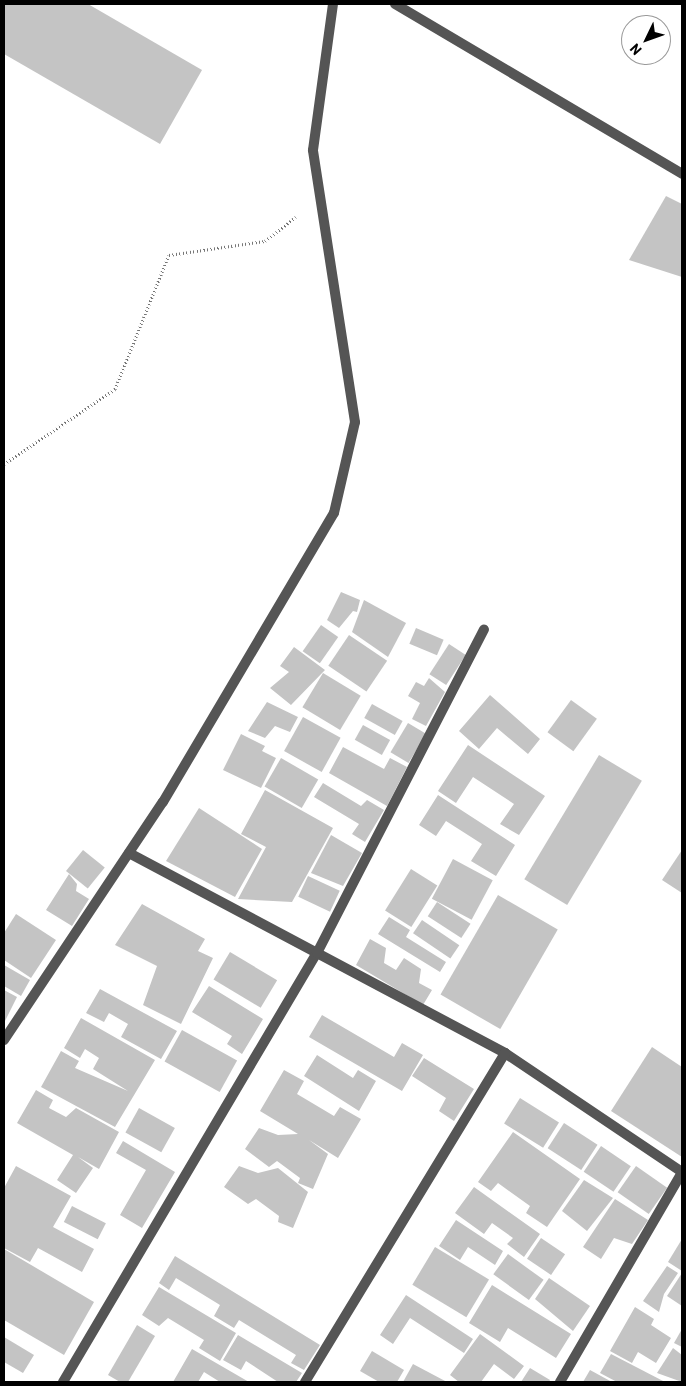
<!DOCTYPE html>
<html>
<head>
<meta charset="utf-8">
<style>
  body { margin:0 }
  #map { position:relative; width:686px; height:1386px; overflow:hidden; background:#fff; font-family:Barlow,sans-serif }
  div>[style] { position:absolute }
  .building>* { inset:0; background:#c4c4c4; transform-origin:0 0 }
  .path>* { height:3px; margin-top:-1.5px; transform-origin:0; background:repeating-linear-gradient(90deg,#777 0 1px,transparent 0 3.5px) }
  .minor>* { height:10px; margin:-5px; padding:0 5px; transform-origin:5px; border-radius:5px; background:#555 }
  span { translate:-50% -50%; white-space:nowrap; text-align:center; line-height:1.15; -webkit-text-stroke:4px #fff; paint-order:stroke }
  .frame { position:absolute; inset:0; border:5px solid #000; pointer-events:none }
  .north { position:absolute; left:621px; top:15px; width:50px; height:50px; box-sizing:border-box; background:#fff; border:1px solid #999; border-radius:50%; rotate:228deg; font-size:14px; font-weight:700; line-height:20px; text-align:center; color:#000 }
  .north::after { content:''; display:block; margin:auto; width:18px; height:22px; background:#000; clip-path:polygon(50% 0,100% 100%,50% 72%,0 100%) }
</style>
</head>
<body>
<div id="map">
  <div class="building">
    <i style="clip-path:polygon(4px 4px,88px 4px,202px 70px,160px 144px,4px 54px)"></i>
    <i style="clip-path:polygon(666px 196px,682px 204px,682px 277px,629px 260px)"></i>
    <i style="clip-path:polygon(341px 592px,360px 600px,357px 612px,353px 611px,339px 628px,327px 620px)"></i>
    <i style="clip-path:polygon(364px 600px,406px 623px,388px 657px,352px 632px)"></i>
    <i style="left:321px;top:625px;width:21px;height:32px;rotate:35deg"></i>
    <i style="left:416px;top:628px;width:30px;height:17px;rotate:23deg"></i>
    <i style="left:349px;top:635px;width:46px;height:37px;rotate:34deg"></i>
    <i style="left:449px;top:644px;width:20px;height:36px;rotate:33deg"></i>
    <i style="clip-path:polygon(294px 647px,325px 670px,291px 705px,270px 688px,289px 672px,280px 666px)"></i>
    <i style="left:323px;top:673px;width:44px;height:40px;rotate:31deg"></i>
    <i style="clip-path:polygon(429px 678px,445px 692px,426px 726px,412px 719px,420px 703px,408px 696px,416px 682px,424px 686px)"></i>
    <i style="clip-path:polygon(490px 695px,540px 739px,528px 754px,497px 728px,479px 749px,459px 731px)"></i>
    <i style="left:571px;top:700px;width:32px;height:40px;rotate:36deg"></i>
    <i style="clip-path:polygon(267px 702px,298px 717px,290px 732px,275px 726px,265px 738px,248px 731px)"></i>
    <i style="left:372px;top:704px;width:35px;height:16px;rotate:29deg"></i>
    <i style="left:303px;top:717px;width:43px;height:39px;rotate:29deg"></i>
    <i style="left:408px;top:723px;width:21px;height:34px;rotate:31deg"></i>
    <i style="left:363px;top:725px;width:31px;height:17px;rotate:29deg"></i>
    <i style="clip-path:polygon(241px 734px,265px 746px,262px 751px,276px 758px,261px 788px,223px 770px)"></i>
    <i style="clip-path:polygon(468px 745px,545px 796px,519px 835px,500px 824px,514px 804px,473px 777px,456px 803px,438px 791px)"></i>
    <i style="clip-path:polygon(343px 747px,384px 769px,390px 758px,407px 767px,387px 806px,329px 773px)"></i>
    <i style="left:599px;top:755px;width:50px;height:145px;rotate:31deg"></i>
    <i style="left:281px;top:758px;width:43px;height:33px;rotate:30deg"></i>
    <i style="clip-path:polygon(323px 783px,361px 806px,367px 800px,384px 810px,365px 842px,352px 834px,359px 824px,314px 797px)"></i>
    <i style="clip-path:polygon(265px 790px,333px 828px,292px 902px,238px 899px,266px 847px,241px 834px)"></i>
    <i style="clip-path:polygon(438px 795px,515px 845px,496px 876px,471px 861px,482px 844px,446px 821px,436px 836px,419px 825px)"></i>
    <i style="clip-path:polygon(199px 808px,262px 849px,235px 897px,166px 861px)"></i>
    <i style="clip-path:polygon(331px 835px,362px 853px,343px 886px,311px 873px)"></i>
    <i style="left:83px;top:850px;width:28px;height:27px;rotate:39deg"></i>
    <i style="clip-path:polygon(682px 850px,682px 893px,662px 880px)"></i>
    <i style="left:453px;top:859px;width:45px;height:45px;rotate:28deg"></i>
    <i style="left:411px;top:869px;width:31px;height:49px;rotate:32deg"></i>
    <i style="clip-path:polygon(69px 874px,77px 884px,76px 891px,89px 899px,72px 926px,46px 910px)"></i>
    <i style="left:308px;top:876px;width:35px;height:23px;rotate:25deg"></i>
    <i style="left:498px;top:895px;width:69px;height:115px;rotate:30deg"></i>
    <i style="left:437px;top:902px;width:40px;height:17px;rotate:33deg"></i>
    <i style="clip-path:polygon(142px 904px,205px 939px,198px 951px,213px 958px,181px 1024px,143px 1005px,157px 966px,115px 945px)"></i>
    <i style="clip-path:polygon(16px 914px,56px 940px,31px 978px,4px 960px,4px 933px)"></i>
    <i style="clip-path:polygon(389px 917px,410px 930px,406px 937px,446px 962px,440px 972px,378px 934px)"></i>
    <i style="left:422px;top:920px;width:45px;height:16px;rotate:34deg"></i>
    <i style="clip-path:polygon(370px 939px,386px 948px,384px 963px,396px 970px,404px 958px,421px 969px,419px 983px,432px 990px,423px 1005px,356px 965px)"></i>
    <i style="left:230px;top:952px;width:55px;height:32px;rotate:31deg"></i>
    <i style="clip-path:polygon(4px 965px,30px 980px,21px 996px,4px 986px)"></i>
    <i style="clip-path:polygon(209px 986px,263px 1019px,242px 1054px,227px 1044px,232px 1036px,192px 1012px)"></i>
    <i style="clip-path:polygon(100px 989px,177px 1031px,161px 1059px,121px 1037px,128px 1024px,109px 1013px,104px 1022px,86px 1013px)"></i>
    <i style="clip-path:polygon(4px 990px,17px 997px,5px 1021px,4px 1021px)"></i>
    <i style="clip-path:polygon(322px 1015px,394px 1057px,402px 1043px,423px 1055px,402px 1091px,309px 1037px)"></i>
    <i style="clip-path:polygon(81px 1018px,155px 1060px,115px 1127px,41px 1087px,61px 1051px,79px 1061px,75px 1068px,128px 1091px,93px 1069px,99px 1058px,85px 1049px,80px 1058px,64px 1048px)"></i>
    <i style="left:182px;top:1030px;width:63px;height:36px;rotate:29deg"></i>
    <i style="clip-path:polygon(652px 1047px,682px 1067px,682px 1157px,611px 1111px)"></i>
    <i style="clip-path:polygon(317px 1055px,353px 1078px,358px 1070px,376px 1081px,359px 1111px,304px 1076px)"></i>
    <i style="clip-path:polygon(424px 1058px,474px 1089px,454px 1121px,439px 1111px,446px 1098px,412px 1076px)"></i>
    <i style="clip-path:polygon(284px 1070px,304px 1081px,297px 1094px,334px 1116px,340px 1107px,361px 1119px,338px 1158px,309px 1140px,328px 1154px,313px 1189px,298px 1183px,300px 1178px,277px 1161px,269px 1167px,245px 1149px,259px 1128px,278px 1135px,298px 1134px,260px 1111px)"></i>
    <i style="clip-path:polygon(36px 1090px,53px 1100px,49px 1108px,66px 1117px,76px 1108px,119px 1132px,99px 1169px,78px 1157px,93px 1168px,76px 1193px,57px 1180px,73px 1155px,17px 1123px)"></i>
    <i style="left:520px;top:1098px;width:46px;height:30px;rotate:32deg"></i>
    <i style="left:139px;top:1108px;width:41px;height:28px;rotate:29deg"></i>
    <i style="left:564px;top:1123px;width:40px;height:30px;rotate:33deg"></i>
    <i style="clip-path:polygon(513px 1132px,580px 1179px,547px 1227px,526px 1213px,530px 1206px,498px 1183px,491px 1191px,478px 1182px)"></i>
    <i style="clip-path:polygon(123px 1141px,175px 1172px,142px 1228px,120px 1215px,146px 1170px,116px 1153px)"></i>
    <i style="left:601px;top:1146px;width:36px;height:31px;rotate:34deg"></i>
    <i style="clip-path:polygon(16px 1166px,71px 1196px,53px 1227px,94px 1249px,82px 1272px,38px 1248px,30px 1262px,4px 1248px,4px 1188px)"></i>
    <i style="clip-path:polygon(239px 1166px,258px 1173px,278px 1168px,308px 1192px,293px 1228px,278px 1222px,279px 1216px,256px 1199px,248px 1204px,224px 1187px)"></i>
    <i style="left:636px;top:1166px;width:38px;height:32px;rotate:35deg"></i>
    <i style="clip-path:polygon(584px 1180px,613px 1198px,587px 1231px,562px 1211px)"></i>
    <i style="clip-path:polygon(474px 1187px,540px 1234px,524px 1257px,507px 1244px,513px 1238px,492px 1223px,484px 1234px,455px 1213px)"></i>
    <i style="clip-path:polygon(615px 1199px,648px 1220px,632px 1244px,614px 1238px,601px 1259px,583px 1247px)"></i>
    <i style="left:72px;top:1206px;width:38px;height:18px;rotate:27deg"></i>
    <i style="clip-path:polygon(456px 1220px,503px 1251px,495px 1265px,468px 1247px,460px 1260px,439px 1246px)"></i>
    <i style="left:541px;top:1238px;width:29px;height:25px;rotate:34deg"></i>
    <i style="clip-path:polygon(682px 1239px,682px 1271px,668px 1262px)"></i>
    <i style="left:435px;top:1247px;width:63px;height:44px;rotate:31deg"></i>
    <i style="clip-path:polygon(4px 1249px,94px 1302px,64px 1355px,4px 1320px)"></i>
    <i style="left:508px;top:1254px;width:44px;height:25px;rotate:36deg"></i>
    <i style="clip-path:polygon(175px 1256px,320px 1345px,304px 1370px,291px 1363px,296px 1355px,239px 1320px,234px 1328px,214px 1316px,220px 1305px,176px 1278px,169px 1290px,159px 1283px)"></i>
    <i style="clip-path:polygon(667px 1266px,678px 1273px,664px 1294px,659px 1312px,643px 1301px)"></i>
    <i style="clip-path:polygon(682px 1273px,682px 1306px,667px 1296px)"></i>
    <i style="clip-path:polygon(549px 1278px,590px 1306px,573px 1331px,535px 1299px)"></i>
    <i style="clip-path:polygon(492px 1285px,571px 1334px,556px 1358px,508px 1328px,500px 1342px,469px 1323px)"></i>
    <i style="clip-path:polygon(159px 1287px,236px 1333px,220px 1361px,199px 1348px,204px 1340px,168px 1318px,159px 1326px,142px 1315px)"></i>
    <i style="clip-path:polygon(406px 1295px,473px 1339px,464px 1353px,410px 1318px,393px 1344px,380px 1335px)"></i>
    <i style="clip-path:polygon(635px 1307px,654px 1319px,651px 1325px,671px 1338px,656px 1363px,638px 1352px,632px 1363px,610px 1351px)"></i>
    <i style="clip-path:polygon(137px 1325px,155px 1336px,128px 1382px,120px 1382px,108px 1375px)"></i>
    <i style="clip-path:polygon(682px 1329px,682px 1347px,674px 1343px)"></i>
    <i style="clip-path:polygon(480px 1334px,524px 1366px,514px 1379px,494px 1364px,481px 1382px,459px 1382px,450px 1375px)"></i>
    <i style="clip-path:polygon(238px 1335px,302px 1373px,296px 1382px,278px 1382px,246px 1361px,241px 1370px,223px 1360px)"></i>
    <i style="clip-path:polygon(4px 1337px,34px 1355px,23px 1373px,4px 1362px)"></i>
    <i style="clip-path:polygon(673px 1348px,682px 1355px,682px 1382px,657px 1373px)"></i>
    <i style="clip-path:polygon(192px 1349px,249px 1382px,220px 1382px,204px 1372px,198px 1382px,173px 1382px)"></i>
    <i style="clip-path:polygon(372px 1351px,404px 1370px,397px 1382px,379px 1382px,360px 1371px)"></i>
    <i style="clip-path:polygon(611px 1354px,665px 1382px,617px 1382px,600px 1373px)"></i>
    <i style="clip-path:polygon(413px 1364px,447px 1382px,403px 1382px)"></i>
    <i style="clip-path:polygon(530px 1368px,550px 1380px,549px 1382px,521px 1382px)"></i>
    <i style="clip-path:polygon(590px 1370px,612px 1382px,583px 1382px)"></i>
  </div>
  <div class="path">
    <i style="left:4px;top:464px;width:134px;rotate:-34deg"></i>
    <i style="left:115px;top:389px;width:144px;rotate:-68.1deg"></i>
    <i style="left:169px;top:255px;width:97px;rotate:-8.3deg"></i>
    <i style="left:265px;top:241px;width:39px;rotate:-38deg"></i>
  </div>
  <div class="minor">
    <i style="left:395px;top:4px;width:334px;rotate:30.6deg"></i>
    <i style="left:129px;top:853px;width:426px;rotate:28deg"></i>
    <i style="left:505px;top:1053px;width:213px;rotate:33.9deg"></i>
    <i style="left:4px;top:1040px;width:286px;rotate:-56.3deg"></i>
    <i style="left:163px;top:802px;width:336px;rotate:-59.4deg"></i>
    <i style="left:334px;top:513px;width:93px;rotate:-77deg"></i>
    <i style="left:355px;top:422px;width:275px;rotate:-98.8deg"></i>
    <i style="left:313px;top:150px;width:147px;rotate:-82.2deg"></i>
    <i style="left:63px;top:1382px;width:499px;rotate:-59.4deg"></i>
    <i style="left:317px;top:953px;width:364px;rotate:-62.7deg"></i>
    <i style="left:305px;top:1382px;width:385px;rotate:-58.7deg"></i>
    <i style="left:560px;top:1382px;width:243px;rotate:-59.8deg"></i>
  </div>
  <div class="frame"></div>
  <div class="north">N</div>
</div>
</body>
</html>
